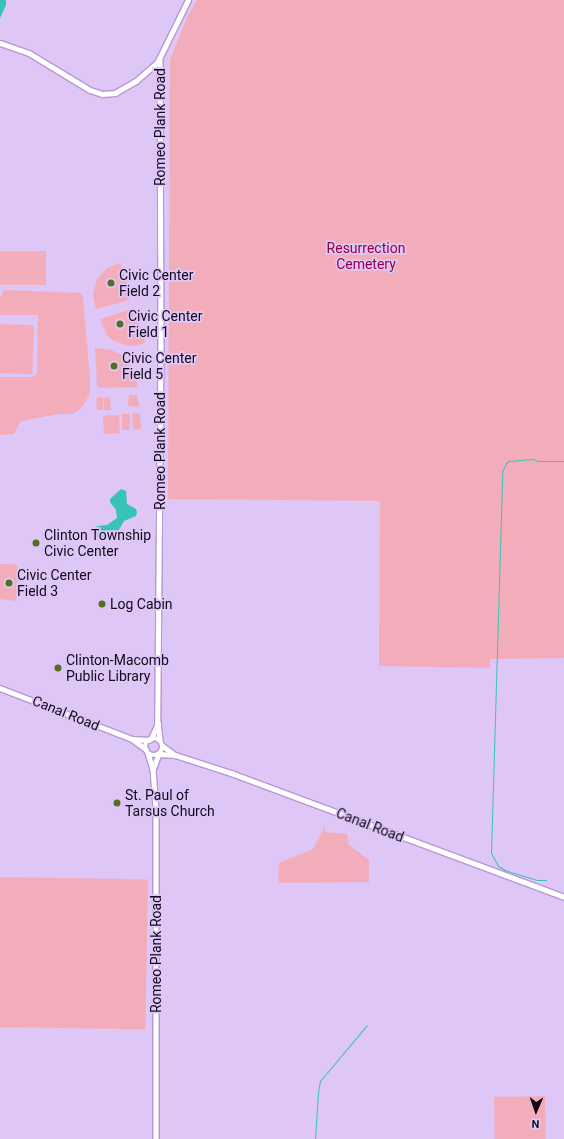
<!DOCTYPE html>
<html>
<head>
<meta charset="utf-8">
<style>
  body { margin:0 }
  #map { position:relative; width:564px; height:1139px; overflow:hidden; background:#dec6f7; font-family:Roboto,sans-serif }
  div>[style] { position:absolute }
  .green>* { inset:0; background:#f3adba; transform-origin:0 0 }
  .water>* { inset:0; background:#38c3b7 }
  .stream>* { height:1px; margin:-0.5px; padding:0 0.5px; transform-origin:0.5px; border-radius:0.5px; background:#38c3b7 }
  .roads { filter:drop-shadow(1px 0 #b598d3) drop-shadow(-1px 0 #b598d3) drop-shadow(0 1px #b598d3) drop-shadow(0 -1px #b598d3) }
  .minor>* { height:4.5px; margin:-2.25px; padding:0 2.25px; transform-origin:2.25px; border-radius:2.25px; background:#fff }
  .minor>.ring { margin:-2.25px; padding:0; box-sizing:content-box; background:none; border:4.5px solid #fff; border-radius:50% }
  .dots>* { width:11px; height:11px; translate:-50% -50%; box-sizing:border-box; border:2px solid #dec6f7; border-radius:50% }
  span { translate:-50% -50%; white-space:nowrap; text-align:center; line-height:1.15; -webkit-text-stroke:3.5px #dec6f7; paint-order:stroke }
  .street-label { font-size:14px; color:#12081c }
  .park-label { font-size:14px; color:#990142 }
  .poi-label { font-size:14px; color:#12081c }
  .left { translate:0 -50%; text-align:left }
  .north { position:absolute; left:516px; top:1091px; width:40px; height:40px; -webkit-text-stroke:3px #dec6f7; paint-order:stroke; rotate:182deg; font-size:11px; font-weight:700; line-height:16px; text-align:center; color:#12081c }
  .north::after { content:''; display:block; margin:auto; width:14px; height:18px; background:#12081c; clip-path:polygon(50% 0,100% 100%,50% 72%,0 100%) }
</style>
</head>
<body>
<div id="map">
  <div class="green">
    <i style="clip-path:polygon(197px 0,564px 0,564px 658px,490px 659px,490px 668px,379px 666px,380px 501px,168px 499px,170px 60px,188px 15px)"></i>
    <i style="left:46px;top:251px;width:34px;height:46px;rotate:90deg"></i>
    <i style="clip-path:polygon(120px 263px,131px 295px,129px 300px,96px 309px,93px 295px,97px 279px,107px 268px)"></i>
    <i style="clip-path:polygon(4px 290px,80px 293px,83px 297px,90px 379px,90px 394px,82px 407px,73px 414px,59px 414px,21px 421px,14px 434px,0 435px,0 377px,32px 377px,37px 374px,38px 315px,0 315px,0 298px)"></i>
    <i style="clip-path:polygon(131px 309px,136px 311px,145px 343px,134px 346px,127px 346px,112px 340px,107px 335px,100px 319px)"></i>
    <i style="left:0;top:324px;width:34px;height:49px;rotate:2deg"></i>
    <i style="clip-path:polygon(95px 348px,111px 350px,123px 356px,134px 369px,138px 387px,100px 388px,97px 386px)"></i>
    <i style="clip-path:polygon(129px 395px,137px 395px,139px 407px,128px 406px)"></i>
    <i style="clip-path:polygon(103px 397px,103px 410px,97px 410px,96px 398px)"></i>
    <i style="clip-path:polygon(110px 397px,111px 410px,104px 410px,104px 398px)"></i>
    <i style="left:140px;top:413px;width:16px;height:8px;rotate:86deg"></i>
    <i style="left:122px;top:414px;width:8px;height:16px"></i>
    <i style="left:119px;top:415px;width:18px;height:16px;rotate:87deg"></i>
    <i style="clip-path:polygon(0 564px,14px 564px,18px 567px,16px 601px,0 599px)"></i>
    <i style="clip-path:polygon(325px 826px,325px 832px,347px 834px,349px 845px,369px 860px,369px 882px,278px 883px,279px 863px,313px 849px)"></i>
    <i style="left:0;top:877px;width:148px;height:150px;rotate:1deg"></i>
    <i style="left:545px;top:1096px;width:43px;height:51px;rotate:89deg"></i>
  </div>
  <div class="water">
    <i style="clip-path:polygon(0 0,6px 0,6px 5px,0 18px)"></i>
    <i style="clip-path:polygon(121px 489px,126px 491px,127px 504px,136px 509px,137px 512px,136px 516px,124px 521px,117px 533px,104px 540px,101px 540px,94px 534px,94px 530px,97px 526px,107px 525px,117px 518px,116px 510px,110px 502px,110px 499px)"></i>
  </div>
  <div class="stream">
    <i style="left:546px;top:880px;width:9px;rotate:180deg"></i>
    <i style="left:537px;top:880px;width:34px;rotate:-163deg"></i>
    <i style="left:505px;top:870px;width:8px;rotate:-150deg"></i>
    <i style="left:498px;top:866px;width:15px;rotate:-118deg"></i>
    <i style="left:491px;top:853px;width:381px;rotate:-88.3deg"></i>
    <i style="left:502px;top:472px;width:10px;rotate:-66deg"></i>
    <i style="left:506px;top:463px;width:4px;rotate:-34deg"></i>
    <i style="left:509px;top:461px;width:24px;rotate:-5deg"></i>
    <i style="left:533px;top:459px;width:5px;rotate:22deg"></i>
    <i style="left:538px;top:461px;width:26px"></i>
    <i style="left:315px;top:1139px;width:46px;rotate:-86.3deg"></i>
    <i style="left:318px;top:1093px;width:12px;rotate:-81deg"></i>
    <i style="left:320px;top:1081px;width:73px;rotate:-50deg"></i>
  </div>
  <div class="roads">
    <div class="minor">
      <i style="left:0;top:43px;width:31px;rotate:19deg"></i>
      <i style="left:29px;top:53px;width:71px;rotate:31.2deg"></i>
      <i style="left:90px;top:90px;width:13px;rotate:18deg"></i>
      <i style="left:102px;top:94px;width:13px;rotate:-4deg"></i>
      <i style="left:115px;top:93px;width:24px;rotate:-30deg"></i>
      <i style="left:136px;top:81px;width:28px;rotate:-41deg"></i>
      <i style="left:157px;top:63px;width:70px;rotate:-63.8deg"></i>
      <i style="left:160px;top:60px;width:286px;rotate:89.8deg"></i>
      <i style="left:161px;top:346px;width:377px;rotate:90.5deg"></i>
      <i style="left:158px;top:723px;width:17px;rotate:83deg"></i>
      <i style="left:0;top:688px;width:142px;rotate:21.1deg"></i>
      <i style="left:132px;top:739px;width:17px;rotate:36deg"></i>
      <i class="ring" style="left:145px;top:738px;width:13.5px;height:13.5px"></i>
      <i style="left:132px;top:739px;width:17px;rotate:3deg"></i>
      <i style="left:151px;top:739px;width:17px;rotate:-66deg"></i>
      <i style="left:163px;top:746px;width:15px;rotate:37deg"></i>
      <i style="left:148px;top:753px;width:17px;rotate:73deg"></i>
      <i style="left:153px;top:769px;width:40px;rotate:85.7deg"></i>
      <i style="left:156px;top:809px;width:330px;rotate:90deg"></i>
      <i style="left:160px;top:754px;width:15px;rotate:4deg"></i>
      <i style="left:175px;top:755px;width:59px;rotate:17.8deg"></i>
      <i style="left:231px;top:773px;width:355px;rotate:20.4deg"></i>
      <i style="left:153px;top:769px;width:15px;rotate:-70deg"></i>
    </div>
  </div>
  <div class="dots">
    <i style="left:111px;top:283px;background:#546f23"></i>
    <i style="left:120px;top:324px;background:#546f23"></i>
    <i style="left:114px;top:366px;background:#546f23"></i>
    <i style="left:36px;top:543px;background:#546f23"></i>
    <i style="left:9px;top:583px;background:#546f23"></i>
    <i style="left:102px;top:604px;background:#546f23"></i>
    <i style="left:58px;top:668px;background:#546f23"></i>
    <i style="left:117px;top:803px;background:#546f23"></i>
  </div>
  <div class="street-label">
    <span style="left:160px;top:127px;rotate:-90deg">Romeo Plank Road</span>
    <span style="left:160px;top:451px;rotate:-90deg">Romeo Plank Road</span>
    <span style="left:66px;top:713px;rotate:22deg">Canal Road</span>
    <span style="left:370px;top:825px;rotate:21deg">Canal Road</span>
    <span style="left:156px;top:954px;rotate:-90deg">Romeo Plank Road</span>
  </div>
  <div class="park-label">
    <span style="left:366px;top:256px">Resurrection<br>Cemetery</span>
  </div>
  <div class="poi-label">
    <span class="left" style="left:119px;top:283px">Civic Center<br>Field 2</span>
    <span class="left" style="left:128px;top:324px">Civic Center<br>Field 1</span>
    <span class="left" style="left:122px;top:366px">Civic Center<br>Field 5</span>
    <span class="left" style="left:44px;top:543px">Clinton Township<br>Civic Center</span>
    <span class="left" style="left:17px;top:583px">Civic Center<br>Field 3</span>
    <span class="left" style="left:110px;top:604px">Log Cabin</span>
    <span class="left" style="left:66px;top:668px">Clinton-Macomb<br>Public Library</span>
    <span class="left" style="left:125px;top:803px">St. Paul of<br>Tarsus Church</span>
  </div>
  <div class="north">N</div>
</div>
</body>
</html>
